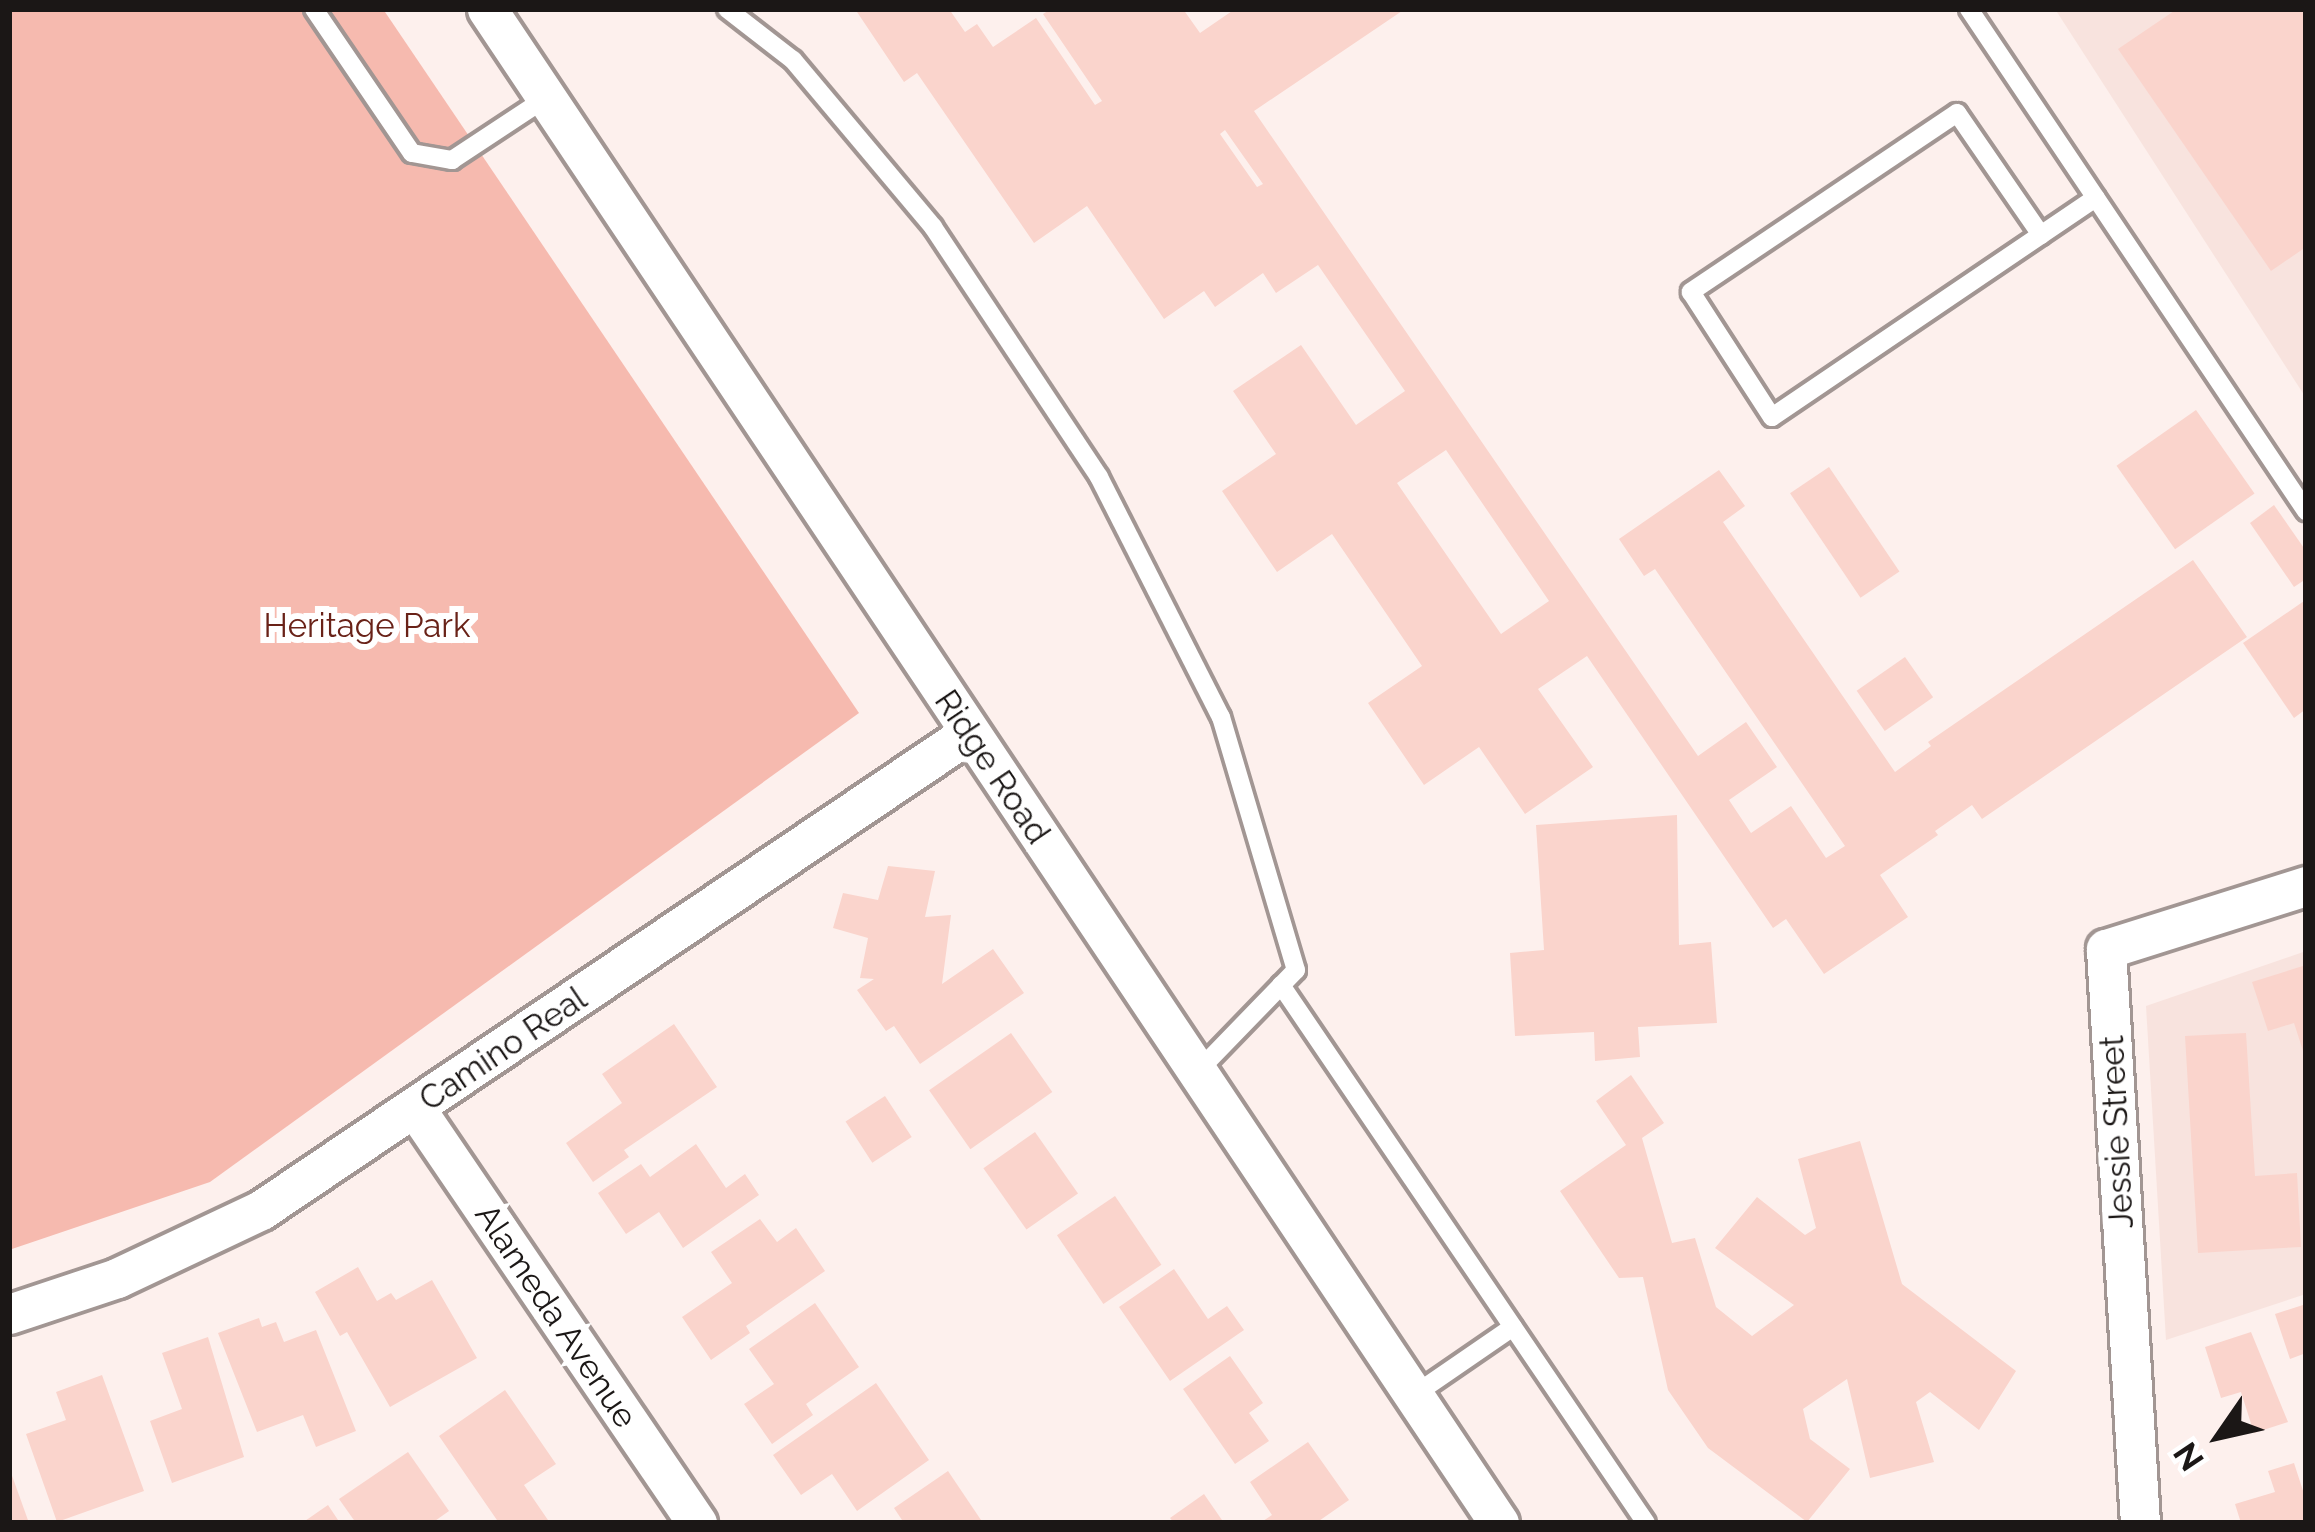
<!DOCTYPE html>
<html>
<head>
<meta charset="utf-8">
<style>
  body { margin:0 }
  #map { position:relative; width:2315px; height:1532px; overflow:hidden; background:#fdf0ed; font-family:Raleway,sans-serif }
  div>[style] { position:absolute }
  .built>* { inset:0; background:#f8e3de }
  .green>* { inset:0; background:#f6baaf }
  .building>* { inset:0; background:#fad4cc; transform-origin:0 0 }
  .roads { filter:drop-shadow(3px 0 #a29693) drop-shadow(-3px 0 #a29693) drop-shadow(0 3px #a29693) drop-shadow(0 -3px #a29693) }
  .service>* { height:18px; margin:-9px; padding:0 9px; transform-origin:9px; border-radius:9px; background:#fff }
  .minor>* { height:39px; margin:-19.5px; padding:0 19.5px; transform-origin:19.5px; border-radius:19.5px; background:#fff }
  span { translate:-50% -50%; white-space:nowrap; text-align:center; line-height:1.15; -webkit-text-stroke:12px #fff; paint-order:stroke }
  .park-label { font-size:33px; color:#692218 }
  .street-label { font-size:33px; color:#1b1716 }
  .frame { position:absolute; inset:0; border:12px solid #1b1716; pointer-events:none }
  .north { position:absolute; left:2159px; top:1376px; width:120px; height:120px; -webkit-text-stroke:9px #fff; paint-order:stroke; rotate:236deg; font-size:33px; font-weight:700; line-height:48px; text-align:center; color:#1b1716 }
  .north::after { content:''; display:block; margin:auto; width:42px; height:54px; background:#1b1716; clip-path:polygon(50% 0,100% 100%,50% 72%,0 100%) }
</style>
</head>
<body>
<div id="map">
  <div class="built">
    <i style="clip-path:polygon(2055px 9px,2306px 9px,2306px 398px)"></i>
    <i style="clip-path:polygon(2306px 951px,2306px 1294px,2166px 1340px,2146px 1006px)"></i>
  </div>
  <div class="green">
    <i style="clip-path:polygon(9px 9px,383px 9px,859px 713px,210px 1182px,9px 1250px)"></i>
  </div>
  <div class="building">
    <i style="clip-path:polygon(evenodd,855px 9px,949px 9px,965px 32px,977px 24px,993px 47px,1036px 18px,1095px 105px,1102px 101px,1043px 14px,1051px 9px,1183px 9px,1200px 33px,1235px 9px,1405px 9px,1254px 111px,1698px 756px,1746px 722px,1777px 767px,1729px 800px,1751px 833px,1791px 806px,1826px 858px,1845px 846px,1655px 569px,1644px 576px,1619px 539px,1719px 470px,1745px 506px,1723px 522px,1895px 772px,1931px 746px,1928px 742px,2193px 560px,2247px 637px,1982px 819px,1972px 805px,1935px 831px,1938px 835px,1880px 875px,1908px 917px,1824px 974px,1786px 919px,1773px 928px,1587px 656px,1538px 689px,1593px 767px,1525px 814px,1479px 747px,1424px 785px,1368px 703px,1422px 666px,1332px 534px,1277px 572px,1222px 491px,1276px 454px,1233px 391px,1301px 345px,1356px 425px,1405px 391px,1318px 265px,1276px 293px,1263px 273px,1215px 307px,1204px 291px,1164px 319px,1087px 206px,1034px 243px,917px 73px,904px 82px,855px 9px,1225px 130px,1263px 184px,1257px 187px,1220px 134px,1225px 130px,855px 9px,1446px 450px,1549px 601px,1501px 634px,1397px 483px,1446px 450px)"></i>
    <i style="clip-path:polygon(2177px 9px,2306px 9px,2306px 247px,2271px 271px,2118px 49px)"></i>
    <i style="left:2196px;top:410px;width:102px;height:97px;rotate:55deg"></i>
    <i style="left:1829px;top:467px;width:126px;height:47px;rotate:56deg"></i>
    <i style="clip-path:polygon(2274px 505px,2306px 551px,2306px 579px,2294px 587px,2250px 523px)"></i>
    <i style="clip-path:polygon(2304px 601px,2306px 709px,2294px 718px,2243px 643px)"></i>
    <i style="left:1905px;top:657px;width:49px;height:59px;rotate:55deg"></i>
    <i style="clip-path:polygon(1677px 815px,1679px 945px,1711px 942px,1717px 1023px,1638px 1027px,1640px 1057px,1595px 1061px,1594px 1032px,1515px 1036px,1510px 953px,1544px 950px,1536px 825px)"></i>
    <i style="clip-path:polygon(888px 866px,935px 871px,925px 917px,951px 915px,942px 984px,993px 949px,1024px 993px,920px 1064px,894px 1026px,886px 1031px,857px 990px,874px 979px,860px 978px,868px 938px,833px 928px,843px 893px,878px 900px)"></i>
    <i style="clip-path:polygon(2306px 965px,2306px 1057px,2305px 1057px,2294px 1023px,2268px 1031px,2252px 982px)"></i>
    <i style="clip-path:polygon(674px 1024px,717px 1087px,624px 1150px,629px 1157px,593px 1182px,566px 1143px,622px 1103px,602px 1074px)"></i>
    <i style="left:1011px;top:1033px;width:72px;height:100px;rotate:55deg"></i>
    <i style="clip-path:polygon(2246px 1033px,2255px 1176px,2297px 1173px,2301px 1247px,2198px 1253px,2185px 1036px)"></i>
    <i style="clip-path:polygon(1631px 1075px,1664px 1123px,1642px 1138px,1672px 1243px,1695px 1238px,1716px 1307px,1752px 1336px,1794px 1305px,1715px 1248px,1757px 1197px,1805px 1235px,1816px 1228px,1798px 1159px,1860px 1141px,1902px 1284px,2016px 1371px,1979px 1430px,1930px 1392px,1916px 1402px,1934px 1462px,1870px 1478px,1847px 1379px,1803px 1409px,1810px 1439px,1850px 1469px,1807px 1522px,1708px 1448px,1668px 1390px,1643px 1277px,1619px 1278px,1560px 1191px,1626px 1145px,1596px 1101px)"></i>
    <i style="left:885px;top:1096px;width:49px;height:47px;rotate:57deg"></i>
    <i style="left:1035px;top:1132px;width:75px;height:63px;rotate:55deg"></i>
    <i style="clip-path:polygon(696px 1144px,726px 1188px,745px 1174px,759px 1195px,683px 1248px,659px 1212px,626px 1234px,598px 1193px,641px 1164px,650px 1177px)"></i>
    <i style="left:1115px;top:1196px;width:83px;height:70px;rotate:56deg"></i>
    <i style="clip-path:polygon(760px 1219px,777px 1242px,796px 1228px,825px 1271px,746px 1326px,750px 1333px,711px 1360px,682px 1317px,732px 1283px,711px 1252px)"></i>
    <i style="clip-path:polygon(358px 1267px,377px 1301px,391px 1293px,396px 1300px,432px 1280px,477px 1358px,390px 1407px,347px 1332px,340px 1336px,315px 1292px)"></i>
    <i style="clip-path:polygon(1174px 1269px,1208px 1319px,1227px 1306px,1244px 1330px,1170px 1381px,1119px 1307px)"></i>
    <i style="clip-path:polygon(815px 1303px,859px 1367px,806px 1404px,813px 1415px,772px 1444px,744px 1404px,774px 1384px,749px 1349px)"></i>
    <i style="clip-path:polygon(2306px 1304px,2306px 1353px,2290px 1359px,2275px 1314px)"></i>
    <i style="clip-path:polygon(259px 1318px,262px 1327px,276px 1322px,284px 1342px,316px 1330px,356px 1431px,316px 1447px,303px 1415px,257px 1432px,218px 1333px)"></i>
    <i style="clip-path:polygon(2251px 1332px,2288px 1422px,2254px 1433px,2241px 1392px,2221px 1398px,2205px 1347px)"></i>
    <i style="clip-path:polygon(208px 1337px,244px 1457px,172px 1483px,150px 1421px,182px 1409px,162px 1353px)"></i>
    <i style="clip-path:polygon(1230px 1356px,1263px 1403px,1249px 1413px,1269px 1441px,1235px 1464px,1183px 1389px)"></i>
    <i style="clip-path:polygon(102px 1375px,144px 1491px,57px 1522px,26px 1434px,66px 1420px,56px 1392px)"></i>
    <i style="clip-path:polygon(876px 1383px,929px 1460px,857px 1511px,832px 1474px,801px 1495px,773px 1455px)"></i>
    <i style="clip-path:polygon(505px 1390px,556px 1464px,524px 1485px,550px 1523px,499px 1523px,439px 1436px)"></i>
    <i style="clip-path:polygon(1308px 1442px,1349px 1500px,1316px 1523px,1260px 1523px,1272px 1515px,1250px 1482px)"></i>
    <i style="clip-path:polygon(408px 1452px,449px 1511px,432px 1523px,356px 1523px,339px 1499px)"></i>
    <i style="clip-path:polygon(2294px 1463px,2306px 1500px,2306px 1523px,2241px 1523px,2235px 1504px,2275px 1492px,2268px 1471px)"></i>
    <i style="clip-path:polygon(9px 1470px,10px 1470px,29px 1523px,9px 1523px)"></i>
    <i style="clip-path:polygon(948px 1471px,983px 1523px,904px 1523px,894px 1508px)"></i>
    <i style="clip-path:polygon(1204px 1494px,1224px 1523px,1174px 1523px,1170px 1518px)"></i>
    <i style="clip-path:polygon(328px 1505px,340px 1523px,302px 1523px)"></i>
  </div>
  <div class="roads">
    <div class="service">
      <i style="left:314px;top:9px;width:174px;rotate:55.8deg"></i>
      <i style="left:412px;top:153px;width:41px;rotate:9.9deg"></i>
      <i style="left:452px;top:160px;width:113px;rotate:-33.4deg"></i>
      <i style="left:727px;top:9px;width:83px;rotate:37.7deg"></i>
      <i style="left:793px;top:60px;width:218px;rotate:50deg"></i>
      <i style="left:933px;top:227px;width:300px;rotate:56.4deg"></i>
      <i style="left:1099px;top:477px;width:269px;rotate:63.1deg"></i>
      <i style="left:1221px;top:717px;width:264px;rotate:73.5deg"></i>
      <i style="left:1296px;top:970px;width:141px;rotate:134.1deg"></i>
      <i style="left:1969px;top:9px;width:605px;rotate:56.13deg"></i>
      <i style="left:2041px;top:235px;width:148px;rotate:-124.5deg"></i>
      <i style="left:1957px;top:113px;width:321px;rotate:146.1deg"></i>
      <i style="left:1691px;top:292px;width:149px;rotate:57.1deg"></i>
      <i style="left:1772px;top:417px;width:391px;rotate:-34.1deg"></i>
      <i style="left:1281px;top:985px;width:650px;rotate:55.85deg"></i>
      <i style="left:1414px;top:1395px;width:120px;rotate:-34.5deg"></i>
    </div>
    <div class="minor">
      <i style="left:487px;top:9px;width:1821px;rotate:56.24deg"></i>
      <i style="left:415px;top:1108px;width:502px;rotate:55.8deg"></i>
      <i style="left:9px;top:1314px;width:114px;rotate:-18.4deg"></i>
      <i style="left:117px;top:1278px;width:159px;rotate:-25.3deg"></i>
      <i style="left:261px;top:1210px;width:854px;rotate:-33.97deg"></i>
      <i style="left:2140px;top:1523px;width:575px;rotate:-93.39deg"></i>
      <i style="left:2106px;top:949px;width:210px;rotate:-17.5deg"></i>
    </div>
  </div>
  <div class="park-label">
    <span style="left:367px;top:626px">Heritage Park</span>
  </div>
  <div class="street-label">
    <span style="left:992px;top:767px;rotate:56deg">Ridge Road</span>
    <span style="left:503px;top:1049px;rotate:-34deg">Camino Real</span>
    <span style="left:2117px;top:1132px;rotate:-93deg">Jessie Street</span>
    <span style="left:556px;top:1316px;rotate:56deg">Alameda Avenue</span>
  </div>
  <div class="frame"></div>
  <div class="north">N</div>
</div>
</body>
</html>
